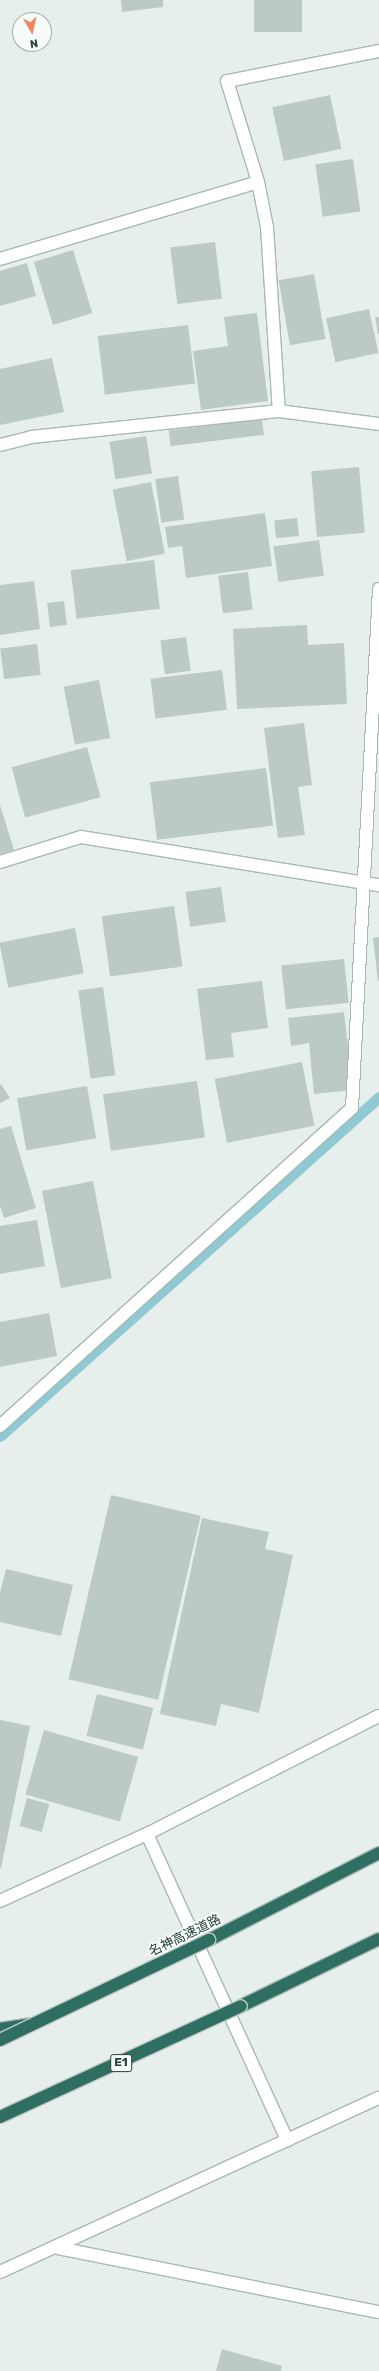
<!DOCTYPE html>
<html>
<head>
<meta charset="utf-8">
<style>
  body { margin:0 }
  #map { position:relative; width:379px; height:2371px; overflow:hidden; background:#e6efeb; font-family:Rubik,"Noto Sans JP",sans-serif }
  div>[style] { position:absolute }
  .stream>* { height:11px; margin:-5.5px; padding:0 5.5px; transform-origin:5.5px; border-radius:5.5px; background:#8ec9d4 }
  .building>* { inset:0; background:#bbcac4; transform-origin:0 0 }
  .roads { filter:drop-shadow(1px 0 #a8b8b2) drop-shadow(-1px 0 #a8b8b2) drop-shadow(0 1px #a8b8b2) drop-shadow(0 -1px #a8b8b2) }
  .street>* { height:12px; margin:-6px; padding:0 6px; transform-origin:6px; border-radius:6px; background:#fff }
  .secondary>* { height:12px; margin:-6px; padding:0 6px; transform-origin:6px; border-radius:6px; background:#fff }
  .highway>* { height:12px; margin:-6px; padding:0 6px; transform-origin:6px; border-radius:6px; background:#2f6f62 }
  .bridges { filter:drop-shadow(1px 0 #c2cac8) drop-shadow(-1px 0 #c2cac8) drop-shadow(0 1px #c2cac8) drop-shadow(0 -1px #c2cac8) }
  .highway-bridge>* { height:12px; margin:-6px; padding:0 6px; transform-origin:6px; border-radius:6px; background:#2f6f62 }
  span { translate:-50% -50%; white-space:nowrap; text-align:center; line-height:1.15; -webkit-text-stroke:3.5px #f7fbf9; paint-order:stroke }
  .shield-label span { padding:1px 3px; background:#f7fbf9; border:1px solid; border-radius:3px; -webkit-text-stroke-width:0 }
  .shield-label { font-size:12px; color:#24423a; font-weight:700 }
  .street-label { font-size:13px; color:#24423a }
  .north { position:absolute; left:12px; top:12px; width:40px; height:40px; box-sizing:border-box; background:#f7fbf9; border:1px solid #a3b1ad; border-radius:50%; rotate:171deg; font-size:11px; font-weight:700; line-height:16px; text-align:center; color:#24423a }
  .north::after { content:''; display:block; margin:auto; width:14px; height:18px; background:#f4845f; clip-path:polygon(50% 0,100% 100%,50% 72%,0 100%) }
</style>
</head>
<body>
<div id="map">
  <div class="stream">
    <i style="left:0;top:1436px;width:508px;rotate:-41.81deg"></i>
  </div>
  <div class="building">
    <i style="clip-path:polygon(121px 0,163px 0,163px 7px,122px 12px)"></i>
    <i style="left:254px;top:0;width:48px;height:32px"></i>
    <i style="left:330px;top:95px;width:55px;height:59px;rotate:78deg"></i>
    <i style="left:353px;top:159px;width:53px;height:38px;rotate:82deg"></i>
    <i style="left:215px;top:242px;width:57px;height:45px;rotate:83deg"></i>
    <i style="left:73px;top:250px;width:66px;height:41px;rotate:73deg"></i>
    <i style="clip-path:polygon(27px 263px,36px 296px,0 306px,0 271px)"></i>
    <i style="left:314px;top:274px;width:66px;height:36px;rotate:80deg"></i>
    <i style="left:369px;top:309px;width:45px;height:44px;rotate:78deg"></i>
    <i style="clip-path:polygon(257px 313px,268px 401px,201px 410px,193px 351px,228px 346px,224px 317px)"></i>
    <i style="clip-path:polygon(375px 317px,379px 317px,379px 334px,378px 334px)"></i>
    <i style="left:188px;top:325px;width:59px;height:91px;rotate:83deg"></i>
    <i style="clip-path:polygon(52px 358px,64px 412px,0 425px,0 369px)"></i>
    <i style="left:262px;top:419px;width:16px;height:94px;rotate:83deg"></i>
    <i style="left:146px;top:436px;width:38px;height:37px;rotate:81deg"></i>
    <i style="left:359px;top:467px;width:66px;height:48px;rotate:85deg"></i>
    <i style="left:178px;top:476px;width:44px;height:23px;rotate:82deg"></i>
    <i style="left:151px;top:482px;width:73px;height:39px;rotate:79deg"></i>
    <i style="clip-path:polygon(265px 513px,272px 566px,186px 578px,182px 546px,168px 548px,165px 527px)"></i>
    <i style="left:297px;top:518px;width:18px;height:23px;rotate:84deg"></i>
    <i style="left:319px;top:540px;width:36px;height:46px;rotate:82deg"></i>
    <i style="left:154px;top:560px;width:49px;height:84px;rotate:83deg"></i>
    <i style="left:248px;top:572px;width:38px;height:30px;rotate:83deg"></i>
    <i style="clip-path:polygon(34px 581px,40px 629px,0 635px,0 585px)"></i>
    <i style="left:64px;top:601px;width:24px;height:17px;rotate:83deg"></i>
    <i style="clip-path:polygon(307px 625px,308px 645px,344px 643px,347px 704px,237px 709px,233px 629px)"></i>
    <i style="left:186px;top:637px;width:34px;height:26px;rotate:82deg"></i>
    <i style="left:37px;top:644px;width:31px;height:37px;rotate:83deg"></i>
    <i style="left:222px;top:670px;width:40px;height:72px;rotate:83deg"></i>
    <i style="left:99px;top:680px;width:59px;height:36px;rotate:79deg"></i>
    <i style="clip-path:polygon(304px 723px,312px 785px,298px 787px,305px 835px,278px 838px,264px 728px)"></i>
    <i style="left:87px;top:747px;width:52px;height:78px;rotate:75deg"></i>
    <i style="left:266px;top:768px;width:58px;height:117px;rotate:83deg"></i>
    <i style="clip-path:polygon(0 805px,14px 850px,0 854px)"></i>
    <i style="left:221px;top:887px;width:35px;height:36px;rotate:82deg"></i>
    <i style="left:174px;top:906px;width:61px;height:73px;rotate:82deg"></i>
    <i style="left:75px;top:928px;width:46px;height:77px;rotate:79deg"></i>
    <i style="clip-path:polygon(379px 937px,379px 981px,378px 981px,373px 938px)"></i>
    <i style="left:344px;top:959px;width:44px;height:63px;rotate:84deg"></i>
    <i style="clip-path:polygon(262px 981px,268px 1028px,231px 1033px,234px 1057px,206px 1060px,197px 989px)"></i>
    <i style="left:103px;top:987px;width:89px;height:25px;rotate:82deg"></i>
    <i style="clip-path:polygon(344px 1012px,353px 1090px,314px 1094px,309px 1043px,291px 1046px,288px 1018px)"></i>
    <i style="left:302px;top:1062px;width:65px;height:89px;rotate:79deg"></i>
    <i style="left:197px;top:1081px;width:57px;height:95px;rotate:82deg"></i>
    <i style="clip-path:polygon(1px 1084px,10px 1098px,0 1103px,0 1085px)"></i>
    <i style="left:87px;top:1086px;width:53px;height:71px;rotate:80deg"></i>
    <i style="clip-path:polygon(11px 1126px,36px 1208px,4px 1218px,0 1206px,0 1129px)"></i>
    <i style="left:93px;top:1181px;width:99px;height:52px;rotate:79deg"></i>
    <i style="clip-path:polygon(37px 1220px,45px 1266px,0 1274px,0 1226px)"></i>
    <i style="clip-path:polygon(49px 1313px,57px 1356px,0 1367px,0 1322px)"></i>
    <i style="left:111px;top:1495px;width:92px;height:189px;rotate:13deg"></i>
    <i style="clip-path:polygon(202px 1518px,269px 1532px,265px 1549px,293px 1555px,259px 1713px,221px 1704px,216px 1726px,160px 1714px)"></i>
    <i style="clip-path:polygon(6px 1569px,73px 1585px,61px 1636px,0 1622px,0 1593px)"></i>
    <i style="left:97px;top:1694px;width:58px;height:43px;rotate:14deg"></i>
    <i style="clip-path:polygon(0 1720px,30px 1726px,1px 1868px,0 1868px)"></i>
    <i style="left:44px;top:1730px;width:98px;height:67px;rotate:16deg"></i>
    <i style="left:27px;top:1798px;width:23px;height:29px;rotate:15deg"></i>
    <i style="clip-path:polygon(222px 2349px,282px 2366px,281px 2371px,216px 2371px)"></i>
  </div>
  <div class="roads">
    <div class="street">
      <i style="left:379px;top:51px;width:155px;rotate:168.8deg"></i>
      <i style="left:227px;top:81px;width:106px;rotate:72.9deg"></i>
      <i style="left:258px;top:182px;width:46px;rotate:78.7deg"></i>
      <i style="left:267px;top:227px;width:184px;rotate:86.3deg"></i>
      <i style="left:279px;top:411px;width:101px;rotate:7.4deg"></i>
      <i style="left:0;top:259px;width:269px;rotate:-16.6deg"></i>
      <i style="left:0;top:445px;width:32px;rotate:-14deg"></i>
      <i style="left:31px;top:437px;width:249px;rotate:-6deg"></i>
      <i style="left:0;top:862px;width:85px;rotate:-17.2deg"></i>
      <i style="left:81px;top:837px;width:302px;rotate:9.2deg"></i>
      <i style="left:0;top:1426px;width:474px;rotate:-42.1deg"></i>
      <i style="left:352px;top:1108px;width:520px;rotate:-87.02deg"></i>
      <i style="left:147px;top:1834px;width:337px;rotate:65.4deg"></i>
      <i style="left:0;top:1901px;width:162px;rotate:-24.5deg"></i>
      <i style="left:147px;top:1834px;width:260px;rotate:-27deg"></i>
    </div>
    <div class="secondary">
      <i style="left:58px;top:2248px;width:327px;rotate:11.3deg"></i>
      <i style="left:0;top:2272px;width:417px;rotate:-24.7deg"></i>
    </div>
    <div class="highway">
      <i style="left:209px;top:1940px;width:191px;rotate:-27.1deg"></i>
      <i style="left:241px;top:2006px;width:153px;rotate:-25.9deg"></i>
      <i style="left:0;top:2029px;width:30px;rotate:-9deg"></i>
    </div>
  </div>
  <div class="bridges">
    <div class="highway-bridge">
      <i style="left:0;top:2040px;width:232px;rotate:-25.6deg"></i>
      <i style="left:0;top:2117px;width:265px;rotate:-24.7deg"></i>
    </div>
  </div>
  <div class="shield-label">
    <span style="left:121px;top:2063px">E1</span>
  </div>
  <div class="street-label">
    <span style="left:185px;top:1936px;rotate:-26deg">名神高速道路</span>
  </div>
  <div class="north">N</div>
</div>
</body>
</html>
